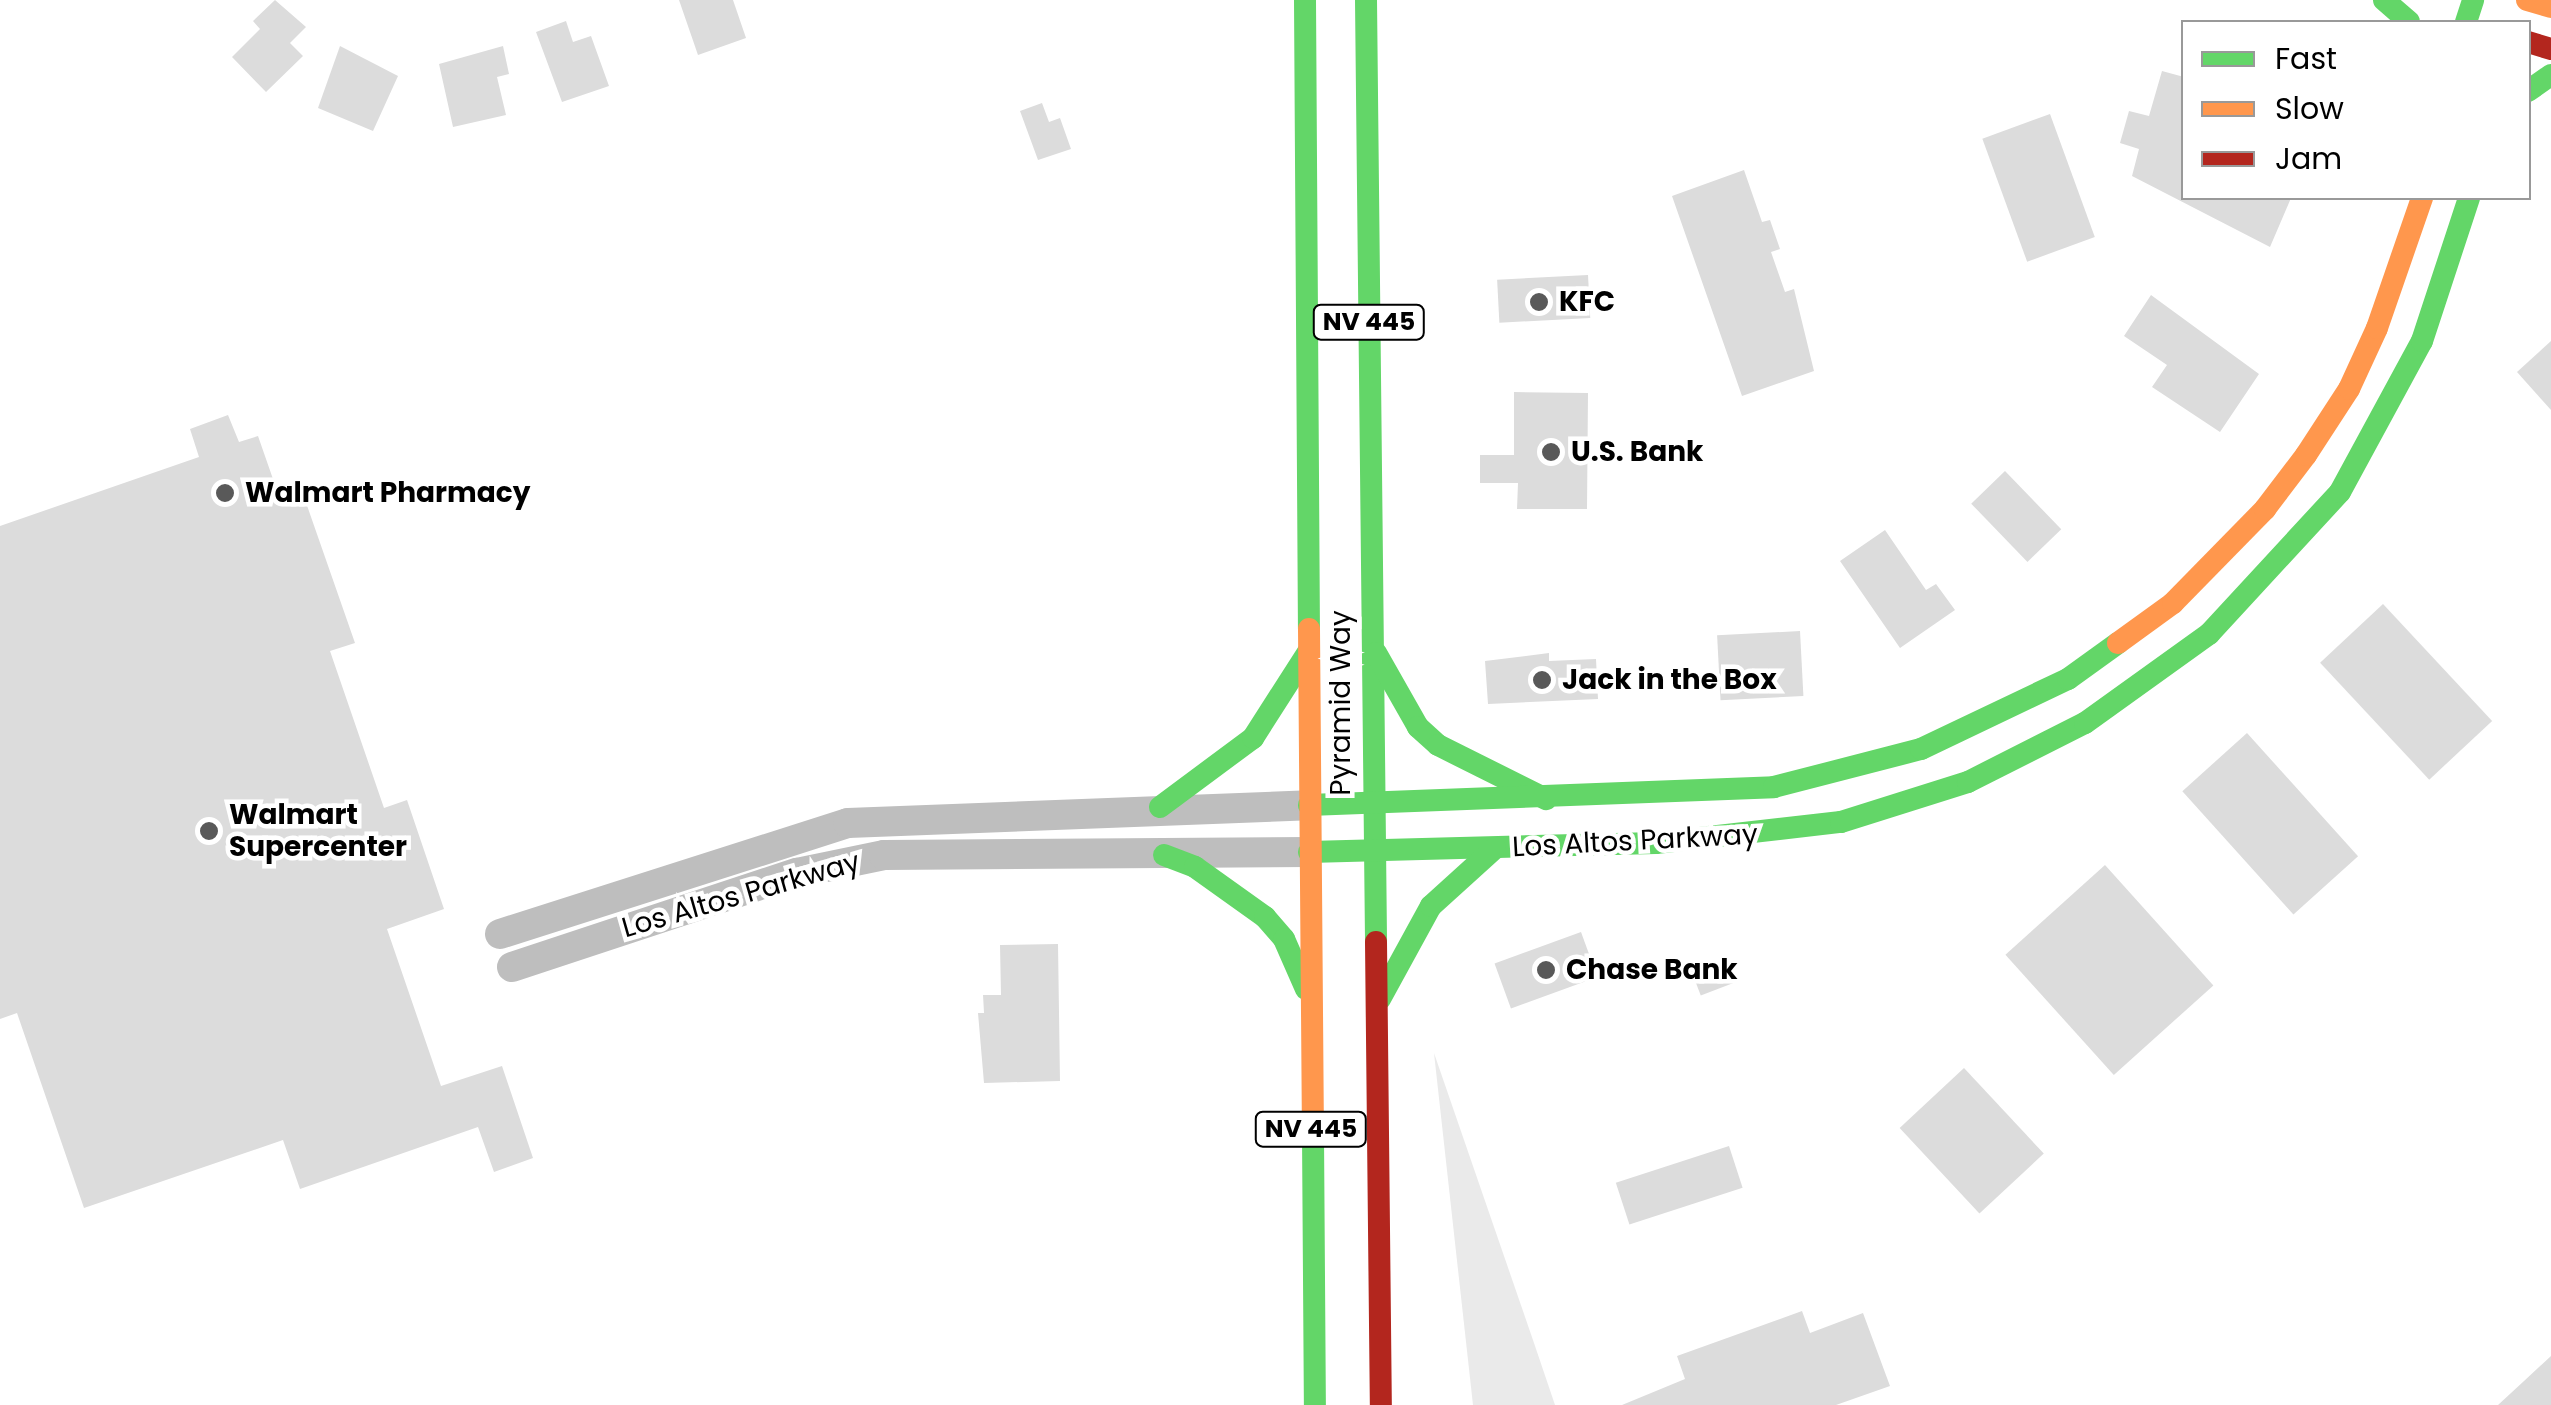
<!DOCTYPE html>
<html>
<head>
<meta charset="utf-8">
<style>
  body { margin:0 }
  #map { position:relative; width:2551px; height:1405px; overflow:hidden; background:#fff; font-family:Poppins,sans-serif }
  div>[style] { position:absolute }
  .green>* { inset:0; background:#eaeaea }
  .building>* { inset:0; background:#dcdcdc; transform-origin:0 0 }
  .street>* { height:30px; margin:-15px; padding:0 15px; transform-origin:15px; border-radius:15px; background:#bebebe }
  .fast>* { height:22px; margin:-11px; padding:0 11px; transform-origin:11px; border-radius:11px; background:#63d668 }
  .slow>* { height:22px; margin:-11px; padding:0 11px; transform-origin:11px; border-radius:11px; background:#ff974d }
  .jam>* { height:22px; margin:-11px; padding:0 11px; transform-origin:11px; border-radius:11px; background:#b3261e }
  .dots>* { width:28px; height:28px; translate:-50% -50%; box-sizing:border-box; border:5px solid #fff; border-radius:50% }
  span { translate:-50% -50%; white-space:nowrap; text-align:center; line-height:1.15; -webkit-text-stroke:9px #fff; paint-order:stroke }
  .shield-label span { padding:2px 8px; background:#fff; border:2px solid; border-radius:8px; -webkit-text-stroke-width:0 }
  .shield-label { font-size:25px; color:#000; font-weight:700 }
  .poi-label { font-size:28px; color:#000; font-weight:700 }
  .left { translate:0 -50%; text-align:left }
  .street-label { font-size:28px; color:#000 }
  .legend { position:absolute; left:2181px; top:20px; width:350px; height:180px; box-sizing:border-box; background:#fff; border:2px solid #999; margin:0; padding:12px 18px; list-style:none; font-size:30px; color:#000 }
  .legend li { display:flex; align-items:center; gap:20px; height:50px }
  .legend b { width:50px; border:2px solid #999 }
</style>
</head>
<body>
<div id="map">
  <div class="green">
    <i style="clip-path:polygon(1434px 1053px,1534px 1343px,1555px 1405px,1473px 1405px)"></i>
  </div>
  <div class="building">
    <i style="clip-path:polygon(275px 0,306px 27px,290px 43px,303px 56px,266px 92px,232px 57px,260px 29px,253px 21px)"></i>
    <i style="clip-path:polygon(679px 0,733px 0,746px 38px,698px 55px)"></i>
    <i style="clip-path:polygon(566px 21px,573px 42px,591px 36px,609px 86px,562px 102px,536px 32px)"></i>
    <i style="clip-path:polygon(340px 46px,398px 76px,373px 131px,318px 108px)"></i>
    <i style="clip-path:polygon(503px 46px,509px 74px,497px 77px,506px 115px,453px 127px,439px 64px)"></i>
    <i style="clip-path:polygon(2162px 71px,2184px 77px,2184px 198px,2291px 198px,2270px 247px,2132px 176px,2139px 149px,2120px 143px,2129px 111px,2149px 116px)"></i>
    <i style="clip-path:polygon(1042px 103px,1049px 122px,1060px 118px,1071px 149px,1038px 160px,1020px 111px)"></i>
    <i style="left:2050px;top:114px;width:131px;height:72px;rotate:70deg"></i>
    <i style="clip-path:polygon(1744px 170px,1762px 222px,1770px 220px,1780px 249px,1771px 252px,1785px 292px,1794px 289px,1814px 371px,1742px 396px,1672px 196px)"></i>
    <i style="left:1588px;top:275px;width:43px;height:91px;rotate:87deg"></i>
    <i style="clip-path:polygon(2151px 295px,2259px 374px,2220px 432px,2152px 387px,2167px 365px,2124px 336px)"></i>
    <i style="clip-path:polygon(2551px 341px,2551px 410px,2517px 372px)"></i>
    <i style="clip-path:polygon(1514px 392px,1588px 393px,1587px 509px,1517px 509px,1518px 483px,1480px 483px,1480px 455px,1514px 455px)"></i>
    <i style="clip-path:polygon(228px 415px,239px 442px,258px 436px,281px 502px,303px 494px,355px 643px,330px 651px,384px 808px,407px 800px,444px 909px,387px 929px,441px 1086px,502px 1066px,533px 1158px,494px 1172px,478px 1127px,300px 1189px,283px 1140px,84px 1208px,17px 1013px,0 1019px,0 526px,199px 457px,190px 429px)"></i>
    <i style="left:2005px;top:471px;width:81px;height:47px;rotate:46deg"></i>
    <i style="clip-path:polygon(1885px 530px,1926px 590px,1936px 584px,1955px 610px,1900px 648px,1840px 561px)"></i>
    <i style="left:2383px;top:604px;width:160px;height:86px;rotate:47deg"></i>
    <i style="left:1800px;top:631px;width:65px;height:83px;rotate:87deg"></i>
    <i style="clip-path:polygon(1549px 653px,1549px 661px,1596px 659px,1598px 699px,1488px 704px,1485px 661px)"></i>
    <i style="left:2247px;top:733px;width:166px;height:87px;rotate:48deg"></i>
    <i style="left:2105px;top:865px;width:162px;height:134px;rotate:48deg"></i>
    <i style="left:1581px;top:932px;width:48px;height:92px;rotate:70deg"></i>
    <i style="clip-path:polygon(1058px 944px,1060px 1081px,984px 1083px,978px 1013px,984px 1013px,983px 995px,1001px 995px,1000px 945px)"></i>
    <i style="left:1726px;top:958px;width:26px;height:37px;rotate:69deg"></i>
    <i style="left:1964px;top:1068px;width:117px;height:88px;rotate:47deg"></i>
    <i style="left:1729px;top:1146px;width:44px;height:119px;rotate:72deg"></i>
    <i style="clip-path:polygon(1802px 1311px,1810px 1333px,1863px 1313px,1890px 1386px,1836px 1405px,1622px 1405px,1685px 1379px,1677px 1356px)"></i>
    <i style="clip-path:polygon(2551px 1356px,2551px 1405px,2498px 1405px,2524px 1381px)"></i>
  </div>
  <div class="street">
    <i style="left:500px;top:934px;width:365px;rotate:-17.7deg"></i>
    <i style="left:848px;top:823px;width:461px;rotate:-2.2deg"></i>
    <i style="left:512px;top:967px;width:300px;rotate:-18.3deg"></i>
    <i style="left:797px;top:873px;width:89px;rotate:-11.7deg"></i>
    <i style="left:884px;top:855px;width:425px;rotate:-0.4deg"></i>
  </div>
  <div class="fast">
    <i style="left:1305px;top:0;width:629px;rotate:89.64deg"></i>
    <i style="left:1366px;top:0;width:942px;rotate:89.39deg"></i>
    <i style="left:2384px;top:0;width:33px;rotate:41deg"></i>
    <i style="left:2466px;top:22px;width:23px;rotate:-72deg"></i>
    <i style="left:2528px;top:91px;width:28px;rotate:-35deg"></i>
    <i style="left:1376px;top:653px;width:85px;rotate:60.4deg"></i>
    <i style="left:1418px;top:727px;width:27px;rotate:42deg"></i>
    <i style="left:1438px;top:745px;width:121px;rotate:26.6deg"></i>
    <i style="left:1309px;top:805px;width:465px;rotate:-2.2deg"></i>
    <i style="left:1774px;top:787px;width:152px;rotate:-14.5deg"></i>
    <i style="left:1921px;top:749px;width:163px;rotate:-25.5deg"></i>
    <i style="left:2068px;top:679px;width:62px;rotate:-35.8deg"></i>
    <i style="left:1160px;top:807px;width:116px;rotate:-36.6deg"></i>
    <i style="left:1253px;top:738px;width:102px;rotate:-57.4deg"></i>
    <i style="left:1309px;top:852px;width:347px;rotate:-1.5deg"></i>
    <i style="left:1656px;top:843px;width:186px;rotate:-6.5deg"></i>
    <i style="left:1841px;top:822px;width:133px;rotate:-17.5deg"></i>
    <i style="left:1968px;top:782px;width:131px;rotate:-26.8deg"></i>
    <i style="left:2085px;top:723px;width:153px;rotate:-35.7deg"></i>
    <i style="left:2209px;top:634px;width:193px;rotate:-47.3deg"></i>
    <i style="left:2340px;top:492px;width:172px;rotate:-61.5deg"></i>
    <i style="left:2422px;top:341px;width:151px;rotate:-71.8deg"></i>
    <i style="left:1164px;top:855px;width:33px;rotate:21deg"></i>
    <i style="left:1195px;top:867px;width:86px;rotate:35.5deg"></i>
    <i style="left:1265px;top:917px;width:29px;rotate:49deg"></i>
    <i style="left:1284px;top:939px;width:55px;rotate:66.3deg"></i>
    <i style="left:1380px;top:999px;width:106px;rotate:-61.3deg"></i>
    <i style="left:1431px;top:906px;width:86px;rotate:-42.2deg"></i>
    <i style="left:1313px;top:1135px;width:270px;rotate:89.6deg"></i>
  </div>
  <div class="slow">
    <i style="left:2527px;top:0;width:25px;rotate:16deg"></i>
    <i style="left:1309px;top:629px;width:506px;rotate:89.55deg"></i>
    <i style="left:2118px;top:643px;width:68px;rotate:-36deg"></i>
    <i style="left:2173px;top:603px;width:132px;rotate:-45.6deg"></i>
    <i style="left:2265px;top:509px;width:68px;rotate:-52.8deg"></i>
    <i style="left:2306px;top:455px;width:79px;rotate:-56.9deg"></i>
    <i style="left:2349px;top:389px;width:67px;rotate:-65.3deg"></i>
    <i style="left:2377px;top:328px;width:138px;rotate:-70.9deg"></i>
  </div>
  <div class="jam">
    <i style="left:2528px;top:42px;width:24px;rotate:17deg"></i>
    <i style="left:1376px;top:942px;width:463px;rotate:89.4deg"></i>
  </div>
  <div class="dots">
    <i style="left:1539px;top:302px;background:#595959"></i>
    <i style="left:1551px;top:452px;background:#595959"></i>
    <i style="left:225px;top:493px;background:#595959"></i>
    <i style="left:1542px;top:680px;background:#595959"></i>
    <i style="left:209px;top:831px;background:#595959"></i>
    <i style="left:1546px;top:970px;background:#595959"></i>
  </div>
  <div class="shield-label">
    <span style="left:1369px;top:322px">NV 445</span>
    <span style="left:1311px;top:1129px">NV 445</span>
  </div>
  <div class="poi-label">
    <span class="left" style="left:1559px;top:302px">KFC</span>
    <span class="left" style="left:1571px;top:452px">U.S. Bank</span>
    <span class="left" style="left:245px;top:493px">Walmart Pharmacy</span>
    <span class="left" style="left:1562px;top:680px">Jack in the Box</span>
    <span class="left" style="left:229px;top:831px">Walmart<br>Supercenter</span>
    <span class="left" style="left:1566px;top:970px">Chase Bank</span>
  </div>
  <div class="street-label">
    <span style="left:1341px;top:703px;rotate:-90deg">Pyramid Way</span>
    <span style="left:1635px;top:841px;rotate:-3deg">Los Altos Parkway</span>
    <span style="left:741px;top:895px;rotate:-16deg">Los Altos Parkway</span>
  </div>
  <ul class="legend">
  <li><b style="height:12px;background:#63d668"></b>Fast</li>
  <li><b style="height:12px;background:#ff974d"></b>Slow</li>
  <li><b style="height:12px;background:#b3261e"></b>Jam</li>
  </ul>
</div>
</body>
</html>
